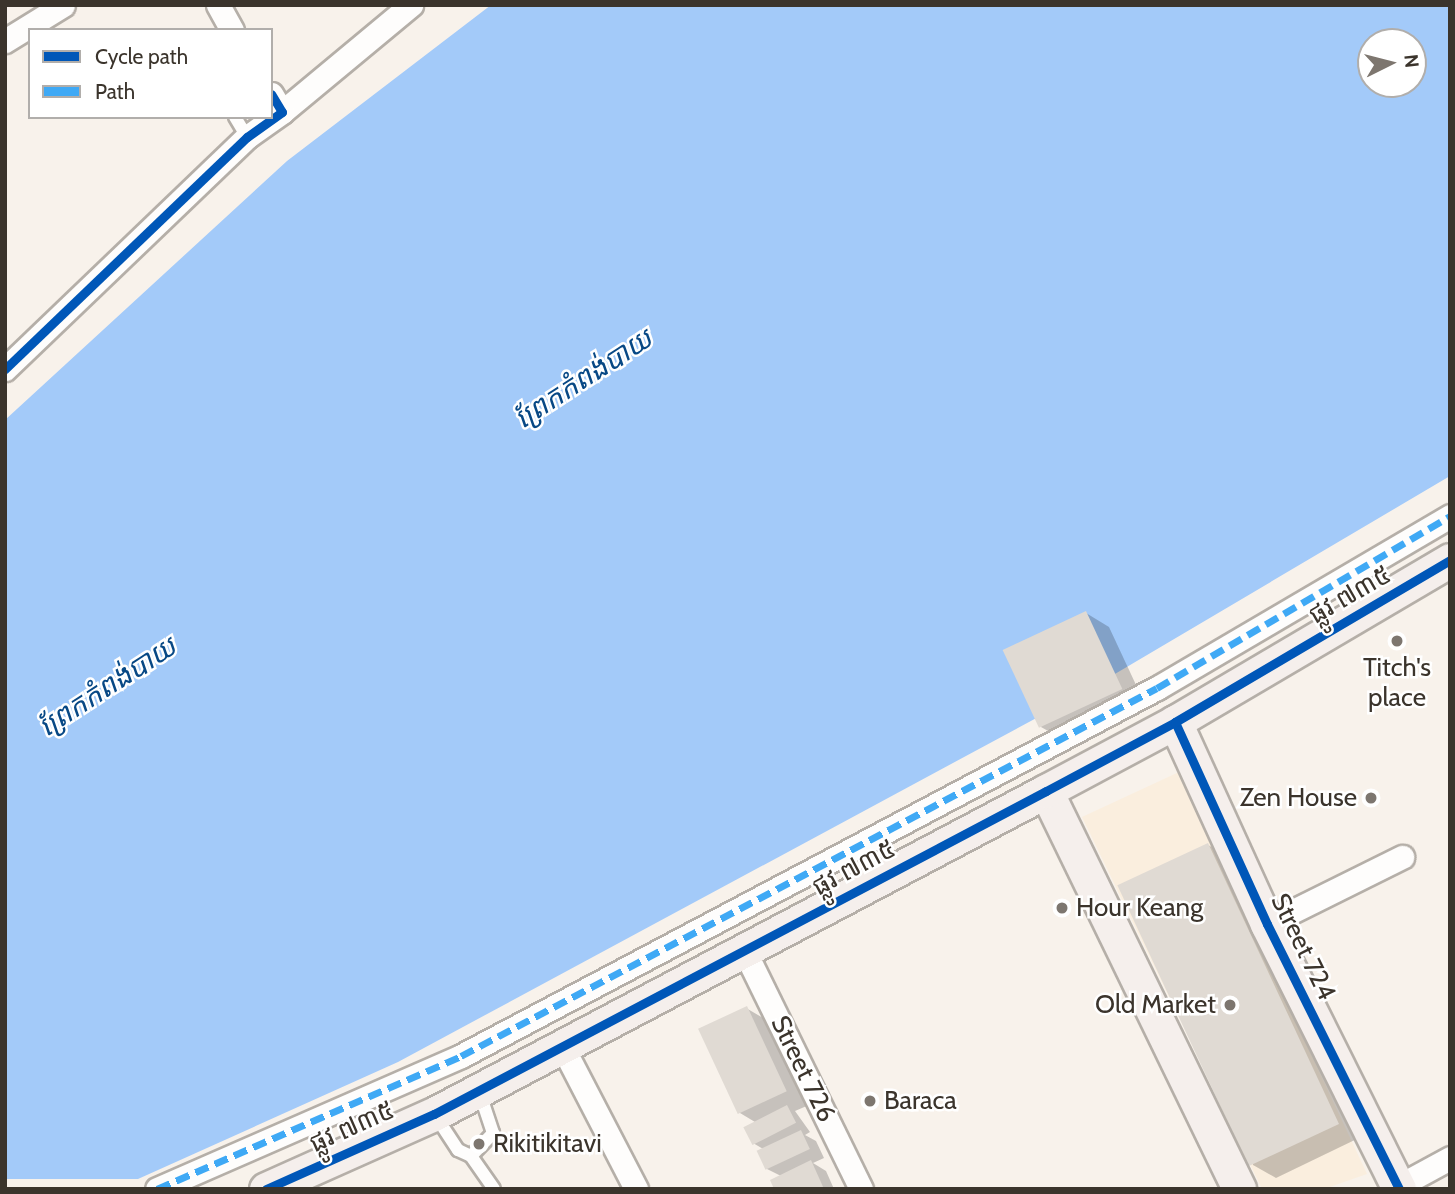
<!DOCTYPE html>
<html>
<head>
<meta charset="utf-8">
<style>
  body { margin:0 }
  #map { position:relative; width:1455px; height:1194px; overflow:hidden; background:#f8f2eb; font-family:Cabin,"Noto Sans Khmer",sans-serif }
  div>[style] { position:absolute }
  .built>* { inset:0; background:#faeede }
  .water>* { inset:0; background:#a3caf9 }
  .shadow>* { inset:0; background:#0003 }
  .building>* { inset:0; background:#e0dad3; transform-origin:0 0 }
  .roads { filter:drop-shadow(2px 0 #b5afa8) drop-shadow(-2px 0 #b5afa8) drop-shadow(0 2px #b5afa8) drop-shadow(0 -2px #b5afa8) }
  .lane>* { height:12px; margin:-6px; padding:0 6px; transform-origin:6px; border-radius:6px; background:#fefdfc }
  .street>* { height:23px; margin:-11.5px; padding:0 11.5px; transform-origin:11.5px; border-radius:11.5px; background:#fefdfc }
  .secondary>* { height:33px; margin:-16.5px; padding:0 16.5px; transform-origin:16.5px; border-radius:16.5px; background:#f5efec }
  .quiet>* { height:7px; margin-top:-3.5px; transform-origin:0; background:repeating-linear-gradient(90deg,#3fa9f5 0 14px,transparent 0 21px) }
  .cycleway>* { height:9px; margin:-4.5px; padding:0 4.5px; transform-origin:4.5px; border-radius:4.5px; background:#0057b8 }
  .dots>* { width:19px; height:19px; translate:-50% -50%; box-sizing:border-box; border:4px solid #fff; border-radius:50% }
  span { translate:-50% -50%; white-space:nowrap; text-align:center; line-height:1.15; -webkit-text-stroke:5px #fff; paint-order:stroke }
  .street-label { font-size:26px; color:#3b342c }
  .poi-label { font-size:26px; color:#3b342c }
  .right { translate:-100% -50%; text-align:right }
  .left { translate:0 -50%; text-align:left }
  .water-label { font-size:28px; color:#074885; font-style:italic }
  .frame { position:absolute; inset:0; border:7px solid #3b342c; pointer-events:none }
  .legend { position:absolute; left:28px; top:28px; width:245px; height:91px; box-sizing:border-box; background:#fff; border:2px solid #b1aeab; margin:0; padding:9px 12px; list-style:none; font-size:21px; color:#3b342c }
  .legend li { display:flex; align-items:center; gap:14px; height:35px }
  .legend b { width:35px; border:2px solid #b1aeab }
  .north { position:absolute; left:1357px; top:28px; width:70px; height:70px; box-sizing:border-box; background:#fff; border:2px solid #b1aeab; border-radius:50%; rotate:84deg; font-size:19px; font-weight:700; line-height:28px; text-align:center; color:#3b342c }
  .north::after { content:''; display:block; margin:auto; width:24px; height:32px; background:#7d766f; clip-path:polygon(50% 0,100% 100%,50% 72%,0 100%) }
</style>
</head>
<body>
<div id="map">
  <div class="built">
    <i style="clip-path:polygon(1179px 772px,1367px 1174px,1324px 1189px,1262px 1189px,1082px 817px)"></i>
  </div>
  <div class="water">
    <i style="clip-path:polygon(evenodd,491px 5px,1450px 5px,1450px 476px,1081px 694px,398px 1062px,138px 1179px,5px 1179px,5px 420px,287px 161px,491px 5px,1371px 42px,1413px 42px,1413px 84px,1371px 84px,1371px 42px)"></i>
  </div>
  <div class="shadow">
    <i style="clip-path:polygon(1086px 613px,1109px 627px,1144px 702px,1064px 740px,1041px 727px)"></i>
    <i style="clip-path:polygon(1208px 845px,1231px 858px,1363px 1136px,1276px 1178px,1253px 1165px)"></i>
    <i style="clip-path:polygon(746px 1008px,770px 1022px,809px 1105px,795px 1111px,810px 1132px,805px 1135px,816px 1141px,824px 1158px,813px 1163px,826px 1171px,834px 1189px,776px 1189px,781px 1176px,767px 1169px,765px 1150px,753px 1143px,755px 1122px,740px 1113px)"></i>
  </div>
  <div class="building">
    <i style="left:1086px;top:611px;width:86px;height:92px;rotate:65deg"></i>
    <i style="left:1208px;top:843px;width:310px;height:100px;rotate:65deg"></i>
    <i style="left:747px;top:1006px;width:94px;height:54px;rotate:65deg"></i>
    <i style="left:787px;top:1105px;width:20px;height:49px;rotate:63deg"></i>
    <i style="left:801px;top:1130px;width:21px;height:49px;rotate:65deg"></i>
    <i style="clip-path:polygon(811px 1160px,824px 1189px,774px 1189px,770px 1180px)"></i>
  </div>
  <div class="roads">
    <div class="lane">
      <i style="left:235px;top:117px;width:23px;rotate:59deg"></i>
      <i style="left:435px;top:1115px;width:42px;rotate:56.7deg"></i>
      <i style="left:458px;top:1150px;width:14px;rotate:25deg"></i>
      <i style="left:471px;top:1156px;width:32px;rotate:-46deg"></i>
      <i style="left:493px;top:1133px;width:44px;rotate:-108.4deg"></i>
      <i style="left:471px;top:1156px;width:40px;rotate:55.1deg"></i>
    </div>
    <div class="street">
      <i style="left:218px;top:5px;width:29px;rotate:61deg"></i>
      <i style="left:5px;top:41px;width:68px;rotate:-31.8deg"></i>
      <i style="left:282px;top:112px;width:168px;rotate:-39.7deg"></i>
      <i style="left:5px;top:369px;width:335px;rotate:-43.8deg"></i>
      <i style="left:247px;top:137px;width:43px;rotate:-35.5deg"></i>
      <i style="left:282px;top:112px;width:21px;rotate:-121deg"></i>
      <i style="left:1267px;top:924px;width:151px;rotate:-26.4deg"></i>
      <i style="left:744px;top:950px;width:266px;rotate:63.9deg"></i>
      <i style="left:562px;top:1046px;width:161px;rotate:62.6deg"></i>
      <i style="left:157px;top:1189px;width:332px;rotate:-23.6deg"></i>
      <i style="left:461px;top:1056px;width:787px;rotate:-27.87deg"></i>
      <i style="left:1157px;top:688px;width:340px;rotate:-30.4deg"></i>
      <i style="left:1393px;top:1189px;width:65px;rotate:-28.5deg"></i>
    </div>
    <div class="secondary">
      <i style="left:1175px;top:722px;width:222px;rotate:65.5deg"></i>
      <i style="left:1267px;top:924px;width:296px;rotate:63.5deg"></i>
      <i style="left:1046px;top:791px;width:442px;rotate:64.1deg"></i>
      <i style="left:266px;top:1189px;width:184px;rotate:-24.1deg"></i>
      <i style="left:434px;top:1114px;width:692px;rotate:-27.82deg"></i>
      <i style="left:1046px;top:791px;width:146px;rotate:-28.1deg"></i>
      <i style="left:1175px;top:722px;width:319px;rotate:-30.5deg"></i>
    </div>
  </div>
  <div class="quiet">
    <i style="left:157px;top:1189px;width:332px;rotate:-23.6deg"></i>
    <i style="left:461px;top:1056px;width:787px;rotate:-27.87deg"></i>
    <i style="left:1157px;top:688px;width:340px;rotate:-30.4deg"></i>
  </div>
  <div class="cycleway">
    <i style="left:5px;top:369px;width:335px;rotate:-43.8deg"></i>
    <i style="left:247px;top:137px;width:43px;rotate:-35.5deg"></i>
    <i style="left:282px;top:112px;width:21px;rotate:-121deg"></i>
    <i style="left:1175px;top:722px;width:222px;rotate:65.5deg"></i>
    <i style="left:1267px;top:924px;width:296px;rotate:63.5deg"></i>
    <i style="left:266px;top:1189px;width:184px;rotate:-24.1deg"></i>
    <i style="left:434px;top:1114px;width:692px;rotate:-27.82deg"></i>
    <i style="left:1046px;top:791px;width:146px;rotate:-28.1deg"></i>
    <i style="left:1175px;top:722px;width:319px;rotate:-30.5deg"></i>
  </div>
  <div class="dots">
    <i style="left:1397px;top:641px;background:#7d766f"></i>
    <i style="left:1371px;top:798px;background:#7d766f"></i>
    <i style="left:1062px;top:908px;background:#7d766f"></i>
    <i style="left:1230px;top:1005px;background:#7d766f"></i>
    <i style="left:870px;top:1101px;background:#7d766f"></i>
    <i style="left:479px;top:1144px;background:#7d766f"></i>
  </div>
  <div class="street-label">
    <span style="left:1350px;top:595px;rotate:-30deg">ផ្លូវ ៧៣៥</span>
    <span style="left:854px;top:868px;rotate:-28deg">ផ្លូវ ៧៣៥</span>
    <span style="left:1303px;top:947px;rotate:64deg">Street 724</span>
    <span style="left:803px;top:1069px;rotate:64deg">Street 726</span>
    <span style="left:352px;top:1127px;rotate:-24deg">ផ្លូវ ៧៣៥</span>
  </div>
  <div class="poi-label">
    <span style="left:1397px;top:683px">Titch's<br>place</span>
    <span class="right" style="left:1357px;top:798px">Zen House</span>
    <span class="left" style="left:1076px;top:908px">Hour Keang</span>
    <span class="right" style="left:1216px;top:1005px">Old Market</span>
    <span class="left" style="left:884px;top:1101px">Baraca</span>
    <span class="left" style="left:493px;top:1144px">Rikitikitavi</span>
  </div>
  <div class="water-label">
    <span style="left:583px;top:378px;rotate:-33deg">ព្រែកកំពង់បាយ</span>
    <span style="left:107px;top:686px;rotate:-33deg">ព្រែកកំពង់បាយ</span>
  </div>
  <div class="frame"></div>
  <ul class="legend">
  <li><b style="height:9px;background:#0057b8"></b>Cycle path</li>
  <li><b style="height:9px;background:#3fa9f5"></b>Path</li>
  </ul>
  <div class="north">N</div>
</div>
</body>
</html>
